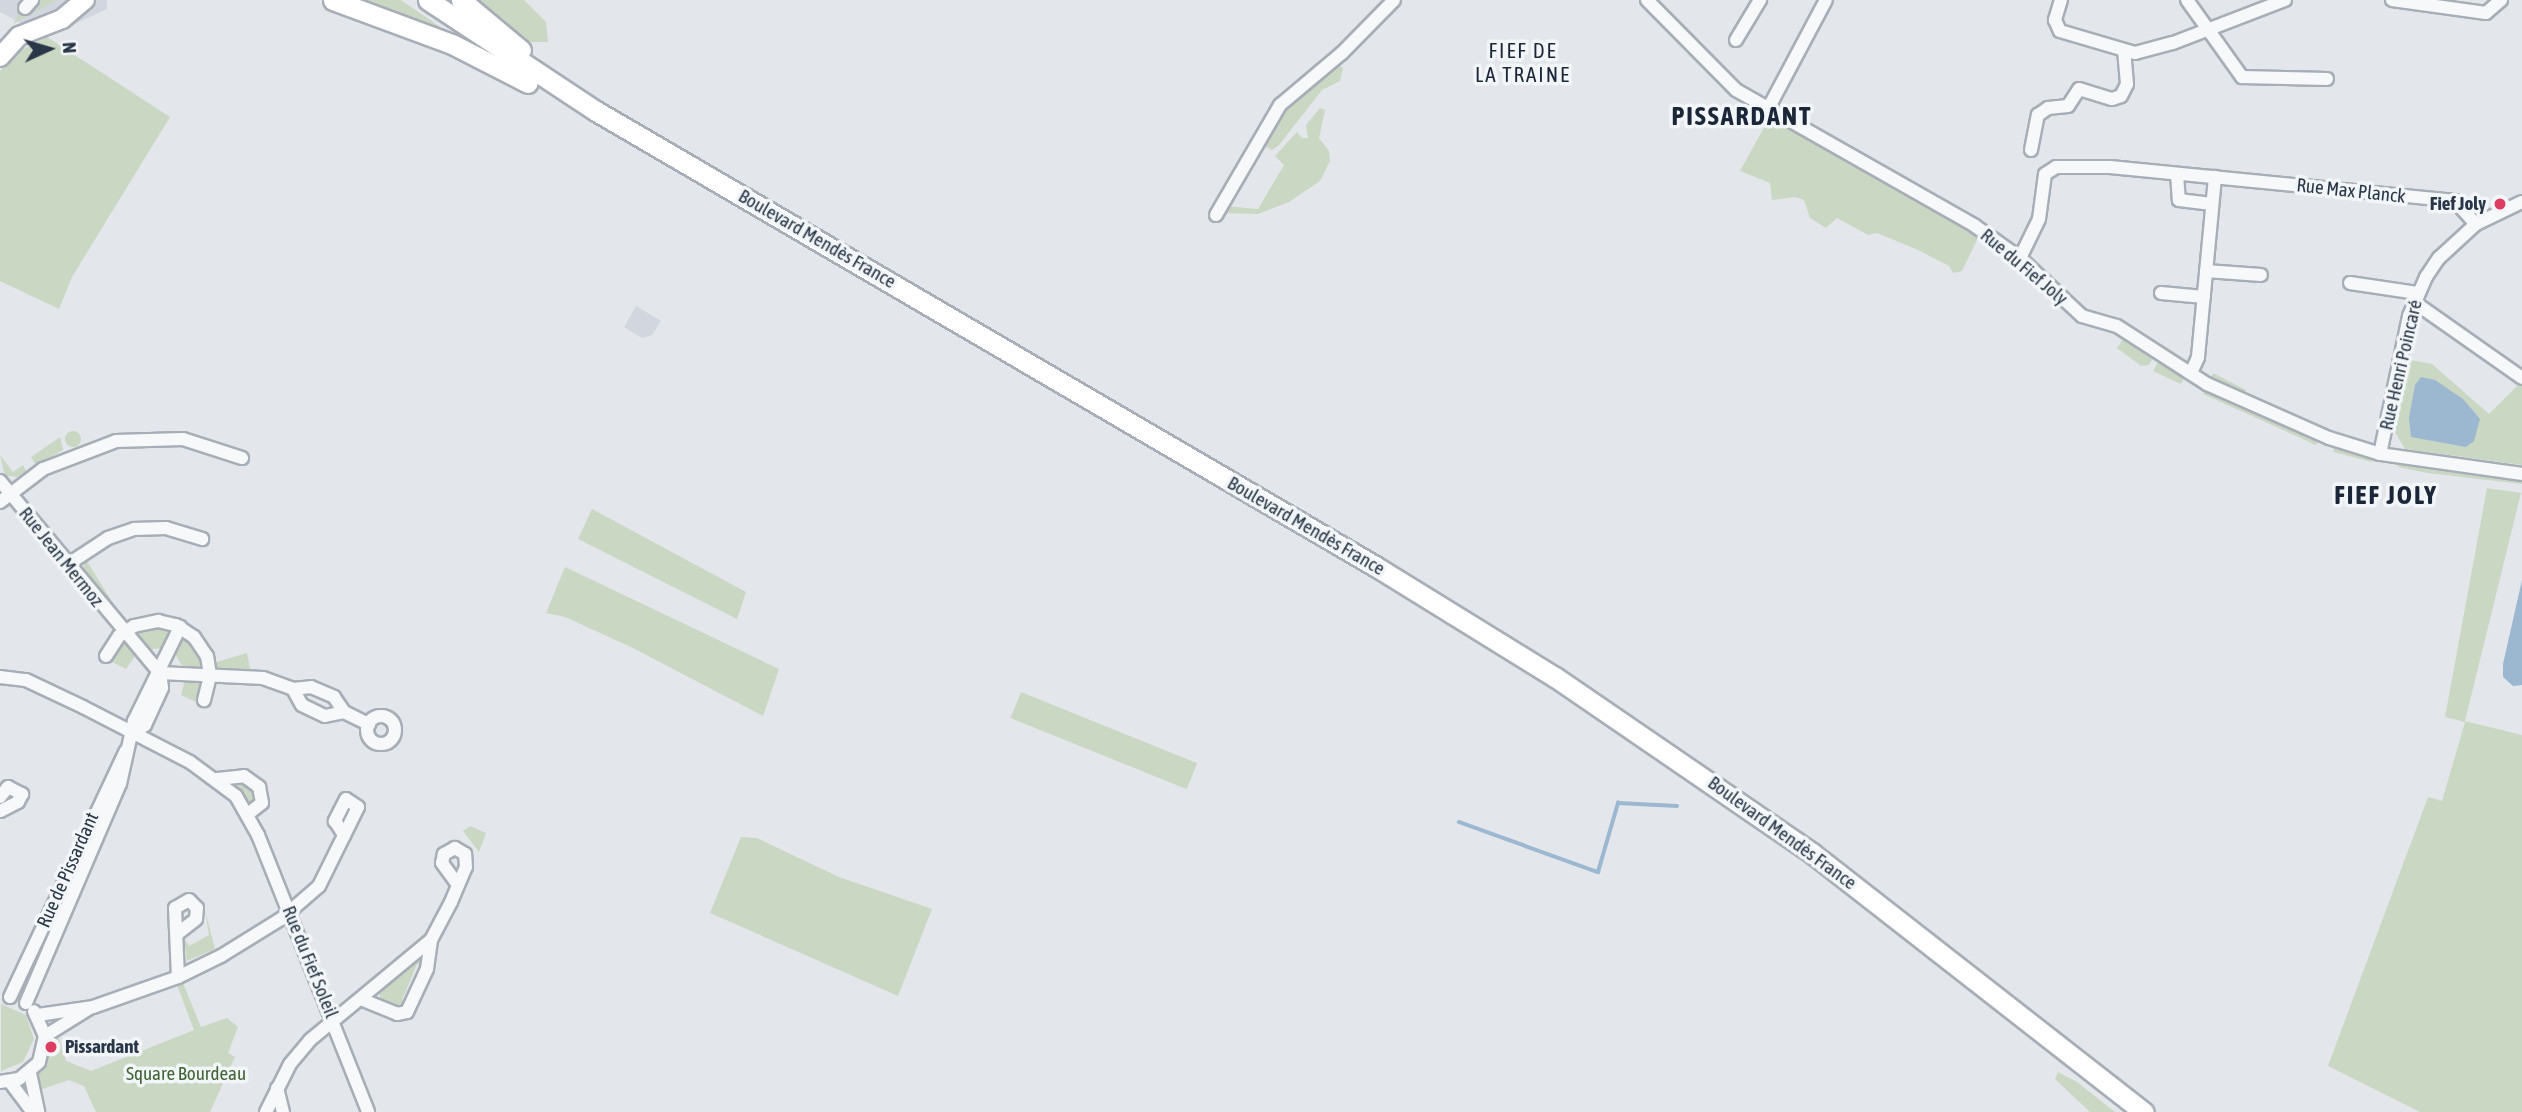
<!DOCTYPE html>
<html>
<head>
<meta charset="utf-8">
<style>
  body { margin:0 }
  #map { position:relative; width:2522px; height:1112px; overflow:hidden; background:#e3e7ec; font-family:"Asap Condensed",sans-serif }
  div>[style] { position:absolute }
  .built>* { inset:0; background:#d1d6df }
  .green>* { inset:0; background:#cad7c3; transform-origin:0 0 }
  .round { border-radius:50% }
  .water>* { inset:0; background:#9bb8d0 }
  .stream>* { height:3.5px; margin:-1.75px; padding:0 1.75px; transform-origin:1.75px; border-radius:1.75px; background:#9bb8d0 }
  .roads { filter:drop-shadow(2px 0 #a7aeb7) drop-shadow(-2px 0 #a7aeb7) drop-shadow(0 2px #a7aeb7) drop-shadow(0 -2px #a7aeb7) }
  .street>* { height:12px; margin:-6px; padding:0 6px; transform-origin:6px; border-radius:6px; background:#f6f8fa }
  .street>.ring { margin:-6px; padding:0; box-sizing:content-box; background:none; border:12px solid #f6f8fa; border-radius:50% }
  .secondary>* { height:18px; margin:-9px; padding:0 9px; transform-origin:9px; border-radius:9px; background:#fff }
  .primary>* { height:19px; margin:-9.5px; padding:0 9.5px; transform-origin:9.5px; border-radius:9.5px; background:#fff }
  .dots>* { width:19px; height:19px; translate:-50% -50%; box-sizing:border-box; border:4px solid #f3f6f9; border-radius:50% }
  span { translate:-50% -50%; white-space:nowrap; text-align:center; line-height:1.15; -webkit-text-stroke:7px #f3f6f9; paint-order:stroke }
  .street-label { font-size:19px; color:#283647 }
  .poi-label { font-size:19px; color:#283647; font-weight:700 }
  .right { translate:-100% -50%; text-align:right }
  .left { translate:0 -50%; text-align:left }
  .park-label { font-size:19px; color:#416434 }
  .neighbourhood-label { font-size:21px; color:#1b2638; letter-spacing:2px }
  .district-label { font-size:26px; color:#1b2638; font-weight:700; letter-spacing:2px }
  .north { position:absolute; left:14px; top:14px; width:70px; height:70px; -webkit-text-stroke:5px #f3f6f9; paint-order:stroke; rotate:86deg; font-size:19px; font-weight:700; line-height:28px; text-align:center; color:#283647 }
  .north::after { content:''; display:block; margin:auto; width:24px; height:32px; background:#283647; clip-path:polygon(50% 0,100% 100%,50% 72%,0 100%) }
</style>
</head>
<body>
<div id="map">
  <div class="built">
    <i style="clip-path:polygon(0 0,107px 0,107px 9px,47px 37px,0 12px)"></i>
    <i style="clip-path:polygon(636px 306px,661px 321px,652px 335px,642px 338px,624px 327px)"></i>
  </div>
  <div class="green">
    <i style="clip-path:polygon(42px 0,57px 0,13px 24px,19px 14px)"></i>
    <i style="clip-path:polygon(347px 0,401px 0,468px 46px)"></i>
    <i style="clip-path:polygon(472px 0,524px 0,546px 22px,548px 42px,525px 42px)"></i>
    <i style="clip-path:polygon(47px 37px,170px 117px,72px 277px,59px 309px,0 281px,0 71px,16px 53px)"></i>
    <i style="clip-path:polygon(1337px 63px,1343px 68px,1340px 81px,1322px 90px,1279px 145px,1272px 150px,1260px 143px,1286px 104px)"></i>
    <i style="clip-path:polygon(1320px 108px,1325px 110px,1319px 138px,1329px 151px,1330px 161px,1320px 181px,1289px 202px,1258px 214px,1222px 213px,1225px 206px,1258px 209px,1284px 165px,1275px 156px,1297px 132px,1302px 138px,1308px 138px,1306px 125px)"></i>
    <i style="clip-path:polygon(1771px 115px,1980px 234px,1962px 271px,1953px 273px,1949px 266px,1918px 250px,1877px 233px,1868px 235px,1837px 218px,1826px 228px,1810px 218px,1804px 200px,1795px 197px,1772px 200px,1770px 183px,1740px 171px)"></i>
    <i style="clip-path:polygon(2125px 336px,2154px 356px,2149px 365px,2141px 366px,2117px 348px)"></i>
    <i style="clip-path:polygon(2160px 359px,2185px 376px,2181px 384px,2153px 371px)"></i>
    <i style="clip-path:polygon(2410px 360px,2432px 364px,2489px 414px,2522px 381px,2522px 465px,2405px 449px,2395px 432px)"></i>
    <i style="left:2213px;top:373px;width:37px;height:6px;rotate:27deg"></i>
    <i style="clip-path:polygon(2205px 389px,2319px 438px,2316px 445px,2203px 394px)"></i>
    <i class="round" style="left:65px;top:431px;width:16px;height:16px"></i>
    <i style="clip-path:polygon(60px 437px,63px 450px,36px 465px,31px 457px)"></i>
    <i style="clip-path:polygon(2335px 445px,2374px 456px,2372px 462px,2333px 452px)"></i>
    <i style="clip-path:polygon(0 455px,13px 472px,23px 465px,26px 471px,18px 477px,5px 476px)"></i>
    <i style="clip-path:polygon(2399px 461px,2522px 479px,2522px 484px,2428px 473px,2398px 467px)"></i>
    <i style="clip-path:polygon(2487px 488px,2521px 493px,2465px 721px,2522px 735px,2522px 1112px,2420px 1112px,2328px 1066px,2428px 797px,2442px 801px,2465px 722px,2445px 717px)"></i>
    <i style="clip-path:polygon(592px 509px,746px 592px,737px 619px,578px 539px)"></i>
    <i style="clip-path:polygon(85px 558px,124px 621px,131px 623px,125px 626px,83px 571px)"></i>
    <i style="clip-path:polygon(565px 567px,779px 669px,763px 716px,633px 648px,565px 617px,546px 613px)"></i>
    <i style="clip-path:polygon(154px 625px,174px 629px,165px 648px,142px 650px,133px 631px)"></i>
    <i style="clip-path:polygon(185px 636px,203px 658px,206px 671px,185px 671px,174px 652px)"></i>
    <i style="clip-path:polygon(122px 639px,135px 656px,126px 669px,108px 660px)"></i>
    <i style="clip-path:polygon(247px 653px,250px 669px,214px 669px,213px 663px)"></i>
    <i style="clip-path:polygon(185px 680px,205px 681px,198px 703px,181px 695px)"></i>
    <i style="left:1021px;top:692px;width:190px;height:28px;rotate:22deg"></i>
    <i style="clip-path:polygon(243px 780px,257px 796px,251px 804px,233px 783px)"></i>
    <i style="clip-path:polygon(470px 826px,486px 833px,479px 852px,463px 831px)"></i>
    <i style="clip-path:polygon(741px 837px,757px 838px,839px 877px,932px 909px,898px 996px,710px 913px)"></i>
    <i style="clip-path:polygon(205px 910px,215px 949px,187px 961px,183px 936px,189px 946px,209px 935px)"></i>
    <i style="clip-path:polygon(50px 926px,51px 931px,24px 993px,24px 979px)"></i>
    <i style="clip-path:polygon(415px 959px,422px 959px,425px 966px,417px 964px,402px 1000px,410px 1003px,403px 1008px,380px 998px,380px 991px)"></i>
    <i style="clip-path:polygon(183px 983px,201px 1027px,227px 1018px,238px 1027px,228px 1053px,235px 1057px,210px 1112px,96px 1112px,84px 1086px,69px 1080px,37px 1091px,34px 1075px,49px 1053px,50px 1035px,58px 1035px,66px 1061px,91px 1071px,194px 1030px,177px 985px)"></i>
    <i style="clip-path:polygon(1px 1004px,26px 1015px,34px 1039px,23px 1062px,1px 1071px)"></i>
    <i style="clip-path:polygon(2058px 1072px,2077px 1082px,2115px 1112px,2090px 1112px,2055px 1079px)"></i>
  </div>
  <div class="water">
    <i style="clip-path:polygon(2421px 377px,2435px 380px,2463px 399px,2480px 419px,2474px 441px,2466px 447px,2411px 437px,2409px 418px,2415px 385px)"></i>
    <i style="clip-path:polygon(2522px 580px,2522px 685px,2513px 686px,2503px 677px,2503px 664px)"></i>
  </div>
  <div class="stream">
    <i style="left:1459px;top:822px;width:148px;rotate:19.8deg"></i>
    <i style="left:1598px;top:872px;width:72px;rotate:-73.8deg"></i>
    <i style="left:1618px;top:803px;width:59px;rotate:2.9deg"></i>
  </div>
  <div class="roads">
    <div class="street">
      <i style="left:1647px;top:0;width:127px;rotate:45.3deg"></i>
      <i style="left:1736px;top:90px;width:275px;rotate:29.6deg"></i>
      <i style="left:1975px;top:226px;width:55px;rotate:35.4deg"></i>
      <i style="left:2020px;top:258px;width:85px;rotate:43.1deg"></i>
      <i style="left:2082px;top:316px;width:36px;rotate:16deg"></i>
      <i style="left:2117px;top:326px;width:107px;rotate:32.8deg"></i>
      <i style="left:2207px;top:384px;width:133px;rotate:23.9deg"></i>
      <i style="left:2329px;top:438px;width:53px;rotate:17.4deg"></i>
      <i style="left:2380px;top:454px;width:143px;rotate:8deg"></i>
      <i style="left:2061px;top:0;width:21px;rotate:107deg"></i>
      <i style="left:2055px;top:20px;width:12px;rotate:66deg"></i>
      <i style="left:2060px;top:31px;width:78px;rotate:16.3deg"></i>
      <i style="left:2135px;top:53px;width:39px;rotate:-15deg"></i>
      <i style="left:2173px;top:43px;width:120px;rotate:-21deg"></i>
      <i style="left:2187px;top:0;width:95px;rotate:54.5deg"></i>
      <i style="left:2242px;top:77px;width:85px;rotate:1.3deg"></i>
      <i style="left:2392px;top:0;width:95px;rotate:7.9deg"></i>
      <i style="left:2486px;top:13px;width:20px;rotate:-41deg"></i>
      <i style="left:25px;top:8px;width:11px;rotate:-49deg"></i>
      <i style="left:1736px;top:40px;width:47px;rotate:-59deg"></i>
      <i style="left:1768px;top:109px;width:123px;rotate:-62deg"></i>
      <i style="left:2031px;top:150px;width:36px;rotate:-79deg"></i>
      <i style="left:2038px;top:115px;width:12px;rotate:-35deg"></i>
      <i style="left:2048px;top:108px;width:20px;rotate:-6deg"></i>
      <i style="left:2068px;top:106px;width:20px;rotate:-57deg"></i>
      <i style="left:2079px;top:89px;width:34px;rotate:17deg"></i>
      <i style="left:2112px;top:99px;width:9px;rotate:-18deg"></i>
      <i style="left:2121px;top:96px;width:13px;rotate:-63deg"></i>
      <i style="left:2127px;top:84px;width:32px;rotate:-95deg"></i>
      <i style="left:2177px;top:174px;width:26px;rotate:86deg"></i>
      <i style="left:2179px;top:200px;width:33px;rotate:7deg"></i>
      <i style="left:1216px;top:215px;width:127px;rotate:-59.8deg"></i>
      <i style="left:1280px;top:105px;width:81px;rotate:-40deg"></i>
      <i style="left:1342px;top:53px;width:74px;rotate:-45.5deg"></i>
      <i style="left:2020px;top:258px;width:43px;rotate:-64deg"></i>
      <i style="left:2039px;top:219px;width:45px;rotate:-82.4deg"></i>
      <i style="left:2045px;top:174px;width:13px;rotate:-32deg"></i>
      <i style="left:2056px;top:167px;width:54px"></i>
      <i style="left:2110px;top:167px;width:347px;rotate:5.6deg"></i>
      <i style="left:2455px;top:201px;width:31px;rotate:48deg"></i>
      <i style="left:2206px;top:271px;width:55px;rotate:4.2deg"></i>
      <i style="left:2350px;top:283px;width:68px;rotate:8.5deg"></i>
      <i style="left:2161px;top:293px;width:43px;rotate:5.3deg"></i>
      <i style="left:2414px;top:302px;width:132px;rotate:35.1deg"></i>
      <i style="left:2191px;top:373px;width:17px;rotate:-66deg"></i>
      <i style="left:2198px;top:357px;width:181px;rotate:-84.6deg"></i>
      <i style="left:2380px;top:454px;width:141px;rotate:-78.1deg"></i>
      <i style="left:2409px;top:316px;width:43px;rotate:-66.4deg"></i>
      <i style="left:2426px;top:277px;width:23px;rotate:-56deg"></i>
      <i style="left:2439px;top:258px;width:50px;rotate:-42.6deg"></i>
      <i style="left:2476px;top:224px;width:51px;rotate:-25.6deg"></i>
      <i style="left:0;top:481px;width:250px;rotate:50.2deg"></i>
      <i style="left:160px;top:673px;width:15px;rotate:82deg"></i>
      <i style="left:162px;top:688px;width:41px;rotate:114.7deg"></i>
      <i style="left:145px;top:725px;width:14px;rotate:144deg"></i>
      <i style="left:0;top:502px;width:54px;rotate:-37.5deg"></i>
      <i style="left:43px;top:469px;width:78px;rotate:-21deg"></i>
      <i style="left:116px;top:441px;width:67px;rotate:-1.7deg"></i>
      <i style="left:183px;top:439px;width:62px;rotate:17.9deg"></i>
      <i style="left:70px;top:563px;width:45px;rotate:-33.3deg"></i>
      <i style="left:108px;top:538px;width:28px;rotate:-19deg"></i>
      <i style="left:134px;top:529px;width:32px;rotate:-2deg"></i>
      <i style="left:166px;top:528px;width:38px;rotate:17deg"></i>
      <i style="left:106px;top:656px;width:24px;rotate:-57deg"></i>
      <i style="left:119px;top:636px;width:18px;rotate:-34deg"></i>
      <i style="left:134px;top:626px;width:25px;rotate:-12deg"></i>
      <i style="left:158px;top:621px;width:18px;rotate:13deg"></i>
      <i style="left:176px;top:625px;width:22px;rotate:34deg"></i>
      <i style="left:194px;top:637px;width:23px;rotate:56deg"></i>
      <i style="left:207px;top:656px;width:20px;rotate:81deg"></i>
      <i style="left:210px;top:676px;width:25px;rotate:104deg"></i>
      <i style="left:160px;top:673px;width:103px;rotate:2.8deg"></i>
      <i style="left:263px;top:678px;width:32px;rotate:20deg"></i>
      <i style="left:293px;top:689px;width:18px;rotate:-6deg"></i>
      <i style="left:311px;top:687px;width:25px;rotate:23deg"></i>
      <i style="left:334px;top:697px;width:18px;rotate:56deg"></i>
      <i style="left:344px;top:712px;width:28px;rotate:26deg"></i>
      <i style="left:0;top:677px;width:26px;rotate:7deg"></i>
      <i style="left:26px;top:680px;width:63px;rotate:25.3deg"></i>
      <i style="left:83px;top:707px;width:120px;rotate:27.2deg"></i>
      <i style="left:190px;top:762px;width:57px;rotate:36.5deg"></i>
      <i style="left:236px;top:796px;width:45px;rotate:60.6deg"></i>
      <i style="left:258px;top:835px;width:298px;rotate:68.3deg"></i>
      <i style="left:293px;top:689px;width:18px;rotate:61deg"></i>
      <i style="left:302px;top:705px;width:25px;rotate:26deg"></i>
      <i style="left:325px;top:716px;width:19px;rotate:-12deg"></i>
      <i class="ring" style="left:367px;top:716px;width:16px;height:16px"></i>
      <i style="left:217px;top:779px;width:27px;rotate:-6deg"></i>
      <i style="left:244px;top:776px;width:19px;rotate:36deg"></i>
      <i style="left:259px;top:787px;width:16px;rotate:79deg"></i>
      <i style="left:262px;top:803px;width:18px;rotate:142deg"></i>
      <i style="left:0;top:797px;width:13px;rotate:-51deg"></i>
      <i style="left:8px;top:787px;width:16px;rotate:27deg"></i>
      <i style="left:22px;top:794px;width:9px;rotate:117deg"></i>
      <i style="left:18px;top:802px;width:20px;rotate:153deg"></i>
      <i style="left:177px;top:934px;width:24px;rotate:-38deg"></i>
      <i style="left:196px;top:919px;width:11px;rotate:-85deg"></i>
      <i style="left:197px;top:908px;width:11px;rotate:-135deg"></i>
      <i style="left:189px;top:900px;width:16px;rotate:150deg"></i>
      <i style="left:175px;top:908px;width:69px;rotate:87.5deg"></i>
      <i style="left:10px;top:997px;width:272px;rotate:-64.8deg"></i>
      <i style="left:363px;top:1000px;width:37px;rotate:22deg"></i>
      <i style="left:397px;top:1014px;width:10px;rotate:-11deg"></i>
      <i style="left:407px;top:1012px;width:47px;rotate:-65.1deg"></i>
      <i style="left:427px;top:969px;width:29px;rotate:-82deg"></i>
      <i style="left:26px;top:1003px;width:238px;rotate:-66.8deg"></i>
      <i style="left:120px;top:784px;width:65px;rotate:-77.5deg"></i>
      <i style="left:134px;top:721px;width:105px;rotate:-63.9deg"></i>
      <i style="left:38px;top:1015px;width:56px;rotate:-8.3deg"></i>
      <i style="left:93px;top:1007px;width:90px;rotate:-19.4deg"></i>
      <i style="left:178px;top:977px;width:48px;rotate:-26deg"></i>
      <i style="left:221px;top:956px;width:70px;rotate:-31.7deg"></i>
      <i style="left:281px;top:919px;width:50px;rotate:-41deg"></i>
      <i style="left:319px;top:886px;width:88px;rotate:-63.7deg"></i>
      <i style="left:358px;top:807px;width:14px;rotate:-146deg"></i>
      <i style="left:346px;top:799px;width:25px;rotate:117deg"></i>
      <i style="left:335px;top:821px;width:17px;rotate:57deg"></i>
      <i style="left:45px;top:1036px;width:53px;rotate:-31.9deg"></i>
      <i style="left:30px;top:1073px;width:40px;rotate:78deg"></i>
      <i style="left:0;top:1082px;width:19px;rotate:-9deg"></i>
      <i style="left:19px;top:1079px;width:26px;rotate:-40deg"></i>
      <i style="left:39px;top:1062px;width:27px;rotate:-77deg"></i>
      <i style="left:45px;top:1036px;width:27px;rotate:-114deg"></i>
      <i style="left:10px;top:1082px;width:38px;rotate:53deg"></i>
      <i style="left:277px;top:1088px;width:25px;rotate:76deg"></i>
      <i style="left:266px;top:1112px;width:54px;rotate:-63.4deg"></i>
      <i style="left:290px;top:1064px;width:31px;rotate:-50deg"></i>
      <i style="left:310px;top:1040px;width:157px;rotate:-39.6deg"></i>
      <i style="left:431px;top:940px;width:43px;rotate:-62.2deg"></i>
      <i style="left:451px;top:902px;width:38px;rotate:-67deg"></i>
      <i style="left:466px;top:867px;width:13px;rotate:-94deg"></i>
      <i style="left:465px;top:854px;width:12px;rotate:-149deg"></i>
      <i style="left:455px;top:848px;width:13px;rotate:151deg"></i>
      <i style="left:444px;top:854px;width:9px;rotate:103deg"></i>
      <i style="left:442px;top:863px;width:27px;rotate:54deg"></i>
    </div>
    <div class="secondary">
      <i style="left:0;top:57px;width:28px;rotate:-48deg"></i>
      <i style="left:19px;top:36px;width:46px;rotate:-21.6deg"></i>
      <i style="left:62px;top:19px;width:30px;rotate:-40deg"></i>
    </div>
    <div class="primary">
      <i style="left:333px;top:0;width:127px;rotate:20.3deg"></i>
      <i style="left:452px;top:44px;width:85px;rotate:27.2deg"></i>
      <i style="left:428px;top:0;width:201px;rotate:33.5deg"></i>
      <i style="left:596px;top:111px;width:902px;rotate:30.29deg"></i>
      <i style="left:1375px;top:566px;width:211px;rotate:31.7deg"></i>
      <i style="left:1555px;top:677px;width:311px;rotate:34.4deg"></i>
      <i style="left:1812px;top:853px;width:421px;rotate:38deg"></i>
      <i style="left:461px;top:0;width:78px;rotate:39.8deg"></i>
    </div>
  </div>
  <div class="dots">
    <i style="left:2500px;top:204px;background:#dd3d60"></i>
    <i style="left:51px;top:1047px;background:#dd3d60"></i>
  </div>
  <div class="street-label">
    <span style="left:2351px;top:191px;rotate:6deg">Rue Max Planck</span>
    <span style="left:817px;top:239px;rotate:30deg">Boulevard Mendès France</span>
    <span style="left:2024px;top:267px;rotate:40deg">Rue du Fief Joly</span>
    <span style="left:2401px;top:365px;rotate:-77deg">Rue Henri Poincaré</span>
    <span style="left:1306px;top:526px;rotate:30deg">Boulevard Mendès France</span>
    <span style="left:61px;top:557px;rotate:51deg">Rue Jean Mermoz</span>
    <span style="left:1782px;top:833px;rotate:36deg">Boulevard Mendès France</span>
    <span style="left:68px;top:870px;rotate:-66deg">Rue de Pissardant</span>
    <span style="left:310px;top:962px;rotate:68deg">Rue du Fief Soleil</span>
  </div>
  <div class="poi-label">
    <span class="right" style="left:2486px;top:204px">Fief Joly</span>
    <span class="left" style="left:65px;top:1047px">Pissardant</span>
  </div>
  <div class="park-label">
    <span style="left:186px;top:1074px">Square Bourdeau</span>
  </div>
  <div class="neighbourhood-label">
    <span style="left:1523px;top:62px">FIEF DE<br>LA TRAINE</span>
  </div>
  <div class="district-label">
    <span style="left:1742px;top:117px">PISSARDANT</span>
    <span style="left:2386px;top:496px">FIEF JOLY</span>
  </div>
  <div class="north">N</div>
</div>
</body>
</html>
